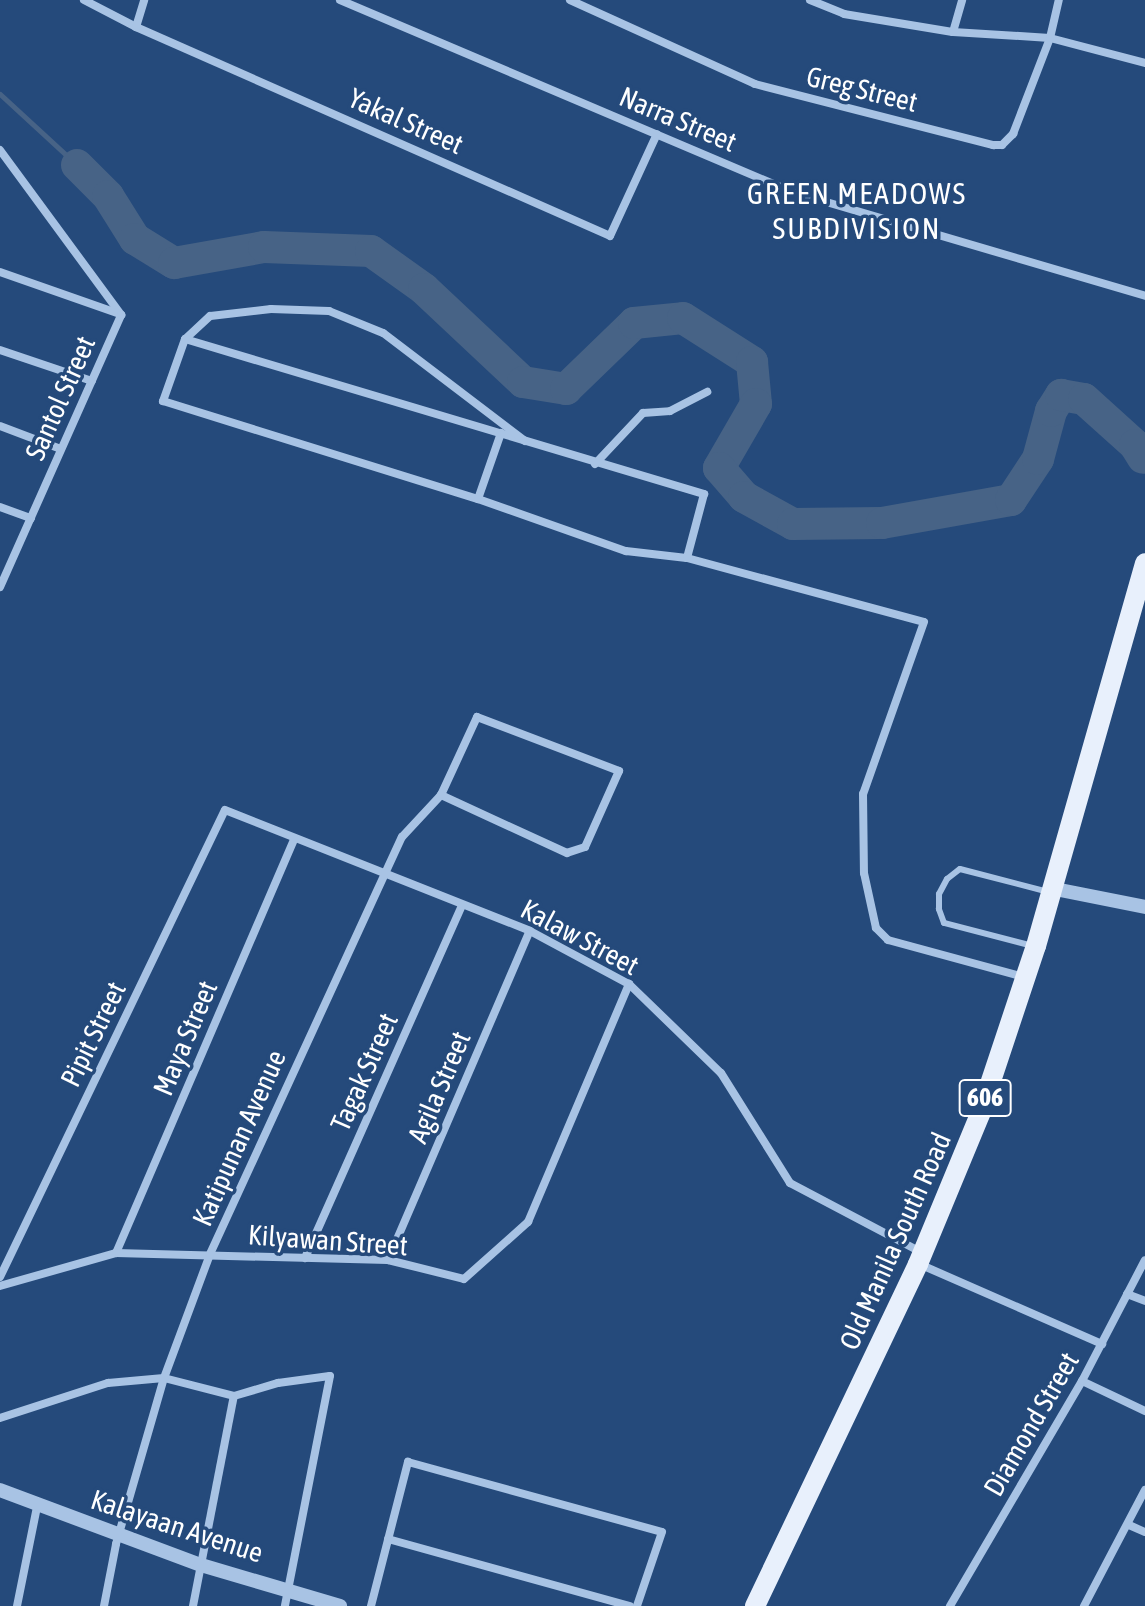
<!DOCTYPE html>
<html>
<head>
<meta charset="utf-8">
<style>
  body { margin:0 }
  #map { position:relative; width:1145px; height:1606px; overflow:hidden; background:#254a7b; font-family:"Asap Condensed",sans-serif }
  div>[style] { position:absolute }
  .stream>* { height:5px; margin:-2.5px; padding:0 2.5px; transform-origin:2.5px; border-radius:2.5px; background:#476386 }
  .river>* { height:32px; margin:-16px; padding:0 16px; transform-origin:16px; border-radius:16px; background:#476386 }
  .service>* { height:6px; margin:-3px; padding:0 3px; transform-origin:3px; border-radius:3px; background:#a8c3e4 }
  .minor>* { height:8px; margin:-4px; padding:0 4px; transform-origin:4px; border-radius:4px; background:#a8c3e4 }
  .tertiary>* { height:14px; margin:-7px; padding:0 7px; transform-origin:7px; border-radius:7px; background:#a8c3e4 }
  .primary>* { height:20px; margin:-10px; padding:0 10px; transform-origin:10px; border-radius:10px; background:#e8f0fc }
  span { translate:-50% -50%; white-space:nowrap; text-align:center; line-height:1.15; -webkit-text-stroke:7px #254a7b; paint-order:stroke }
  .shield-label span { padding:2px 6px; background:#254a7b; border:2px solid; border-radius:6px; -webkit-text-stroke-width:0 }
  .shield-label { font-size:26px; color:#fff; font-weight:700 }
  .street-label { font-size:28px; color:#fff }
  .neighbourhood-label { font-size:30px; color:#fff; letter-spacing:2px }
</style>
</head>
<body>
<div id="map">
  <div class="stream">
    <i style="left:0;top:94px;width:105px;rotate:42.7deg"></i>
  </div>
  <div class="river">
    <i style="left:77px;top:165px;width:44px;rotate:45deg"></i>
    <i style="left:108px;top:196px;width:51px;rotate:57.9deg"></i>
    <i style="left:135px;top:239px;width:46px;rotate:31.6deg"></i>
    <i style="left:174px;top:263px;width:91px;rotate:-10.1deg"></i>
    <i style="left:264px;top:247px;width:107px;rotate:2.1deg"></i>
    <i style="left:371px;top:251px;width:65px;rotate:35.6deg"></i>
    <i style="left:424px;top:289px;width:136px;rotate:43.2deg"></i>
    <i style="left:523px;top:382px;width:44px;rotate:9.2deg"></i>
    <i style="left:566px;top:389px;width:95px;rotate:-44.1deg"></i>
    <i style="left:634px;top:323px;width:49px;rotate:-5.8deg"></i>
    <i style="left:683px;top:318px;width:82px;rotate:32.5deg"></i>
    <i style="left:752px;top:362px;width:42px;rotate:84.6deg"></i>
    <i style="left:756px;top:404px;width:74px;rotate:120deg"></i>
    <i style="left:719px;top:468px;width:38px;rotate:49deg"></i>
    <i style="left:744px;top:497px;width:56px;rotate:28.9deg"></i>
    <i style="left:793px;top:524px;width:89px;rotate:-0.6deg"></i>
    <i style="left:882px;top:523px;width:131px;rotate:-10.1deg"></i>
    <i style="left:1011px;top:500px;width:49px;rotate:-56.6deg"></i>
    <i style="left:1038px;top:459px;width:50px;rotate:-74.8deg"></i>
    <i style="left:1051px;top:411px;width:19px;rotate:-58deg"></i>
    <i style="left:1061px;top:395px;width:23px;rotate:10deg"></i>
    <i style="left:1084px;top:399px;width:69px;rotate:42deg"></i>
    <i style="left:1135px;top:445px;width:15px;rotate:58deg"></i>
  </div>
  <div class="service">
    <i style="left:1033px;top:946px;width:92px;rotate:-165.5deg"></i>
    <i style="left:944px;top:923px;width:15px;rotate:-110deg"></i>
    <i style="left:939px;top:909px;width:15px;rotate:-90deg"></i>
    <i style="left:939px;top:894px;width:17px;rotate:-62deg"></i>
    <i style="left:947px;top:879px;width:16px;rotate:-38deg"></i>
    <i style="left:960px;top:869px;width:92px;rotate:14.5deg"></i>
  </div>
  <div class="minor">
    <i style="left:84px;top:0;width:59px;rotate:27.4deg"></i>
    <i style="left:136px;top:27px;width:518px;rotate:23.79deg"></i>
    <i style="left:610px;top:236px;width:112px;rotate:-65.3deg"></i>
    <i style="left:340px;top:0;width:488px;rotate:23deg"></i>
    <i style="left:789px;top:191px;width:371px;rotate:16.4deg"></i>
    <i style="left:570px;top:0;width:203px;rotate:24.4deg"></i>
    <i style="left:755px;top:84px;width:246px;rotate:14.4deg"></i>
    <i style="left:993px;top:145px;width:9px"></i>
    <i style="left:1002px;top:145px;width:16px;rotate:-45deg"></i>
    <i style="left:1013px;top:134px;width:103px;rotate:-68.9deg"></i>
    <i style="left:1050px;top:38px;width:39px;rotate:-77deg"></i>
    <i style="left:810px;top:0;width:37px;rotate:22deg"></i>
    <i style="left:844px;top:14px;width:110px;rotate:9.4deg"></i>
    <i style="left:953px;top:32px;width:97px;rotate:3.5deg"></i>
    <i style="left:1050px;top:38px;width:98px;rotate:14.7deg"></i>
    <i style="left:136px;top:27px;width:28px;rotate:-73deg"></i>
    <i style="left:953px;top:32px;width:33px;rotate:-74deg"></i>
    <i style="left:0;top:150px;width:205px;rotate:53.7deg"></i>
    <i style="left:0;top:272px;width:127px;rotate:19.3deg"></i>
    <i style="left:185px;top:339px;width:542px;rotate:16.63deg"></i>
    <i style="left:704px;top:494px;width:66px;rotate:104.9deg"></i>
    <i style="left:0;top:350px;width:97px;rotate:18.6deg"></i>
    <i style="left:0;top:426px;width:65px;rotate:20.7deg"></i>
    <i style="left:525px;top:441px;width:178px;rotate:-142.7deg"></i>
    <i style="left:383px;top:333px;width:58px;rotate:-157.8deg"></i>
    <i style="left:329px;top:311px;width:58px;rotate:-178deg"></i>
    <i style="left:271px;top:309px;width:61px;rotate:173.5deg"></i>
    <i style="left:210px;top:316px;width:34px;rotate:137deg"></i>
    <i style="left:185px;top:339px;width:66px;rotate:109.5deg"></i>
    <i style="left:163px;top:401px;width:330px;rotate:17.3deg"></i>
    <i style="left:478px;top:499px;width:157px;rotate:19.4deg"></i>
    <i style="left:626px;top:551px;width:61px;rotate:6.5deg"></i>
    <i style="left:687px;top:558px;width:245px;rotate:15.1deg"></i>
    <i style="left:924px;top:622px;width:182px;rotate:109.5deg"></i>
    <i style="left:863px;top:794px;width:79px;rotate:89.3deg"></i>
    <i style="left:864px;top:873px;width:56px;rotate:77.7deg"></i>
    <i style="left:876px;top:928px;width:17px;rotate:45deg"></i>
    <i style="left:888px;top:940px;width:141px;rotate:15.2deg"></i>
    <i style="left:595px;top:464px;width:70px;rotate:-46.7deg"></i>
    <i style="left:643px;top:413px;width:27px;rotate:-4deg"></i>
    <i style="left:670px;top:411px;width:42px;rotate:-27.2deg"></i>
    <i style="left:478px;top:499px;width:70px;rotate:-70.8deg"></i>
    <i style="left:0;top:507px;width:33px;rotate:20deg"></i>
    <i style="left:0;top:587px;width:298px;rotate:-66deg"></i>
    <i style="left:116px;top:1253px;width:450px;rotate:-66.7deg"></i>
    <i style="left:305px;top:1258px;width:386px;rotate:-66deg"></i>
    <i style="left:388px;top:1260px;width:358px;rotate:-66.7deg"></i>
    <i style="left:919px;top:1264px;width:200px;rotate:23.6deg"></i>
    <i style="left:0;top:1277px;width:518px;rotate:-64.28deg"></i>
    <i style="left:225px;top:810px;width:328px;rotate:21.6deg"></i>
    <i style="left:530px;top:931px;width:112px;rotate:28.2deg"></i>
    <i style="left:629px;top:984px;width:128px;rotate:44.1deg"></i>
    <i style="left:721px;top:1073px;width:130px;rotate:57.9deg"></i>
    <i style="left:790px;top:1183px;width:150px;rotate:27.8deg"></i>
    <i style="left:0;top:1286px;width:121px;rotate:-15.9deg"></i>
    <i style="left:116px;top:1253px;width:272px;rotate:1.5deg"></i>
    <i style="left:388px;top:1260px;width:78px;rotate:14deg"></i>
    <i style="left:464px;top:1279px;width:86px;rotate:-41.7deg"></i>
    <i style="left:528px;top:1222px;width:259px;rotate:-67deg"></i>
    <i style="left:1127px;top:1294px;width:19px;rotate:21deg"></i>
    <i style="left:1082px;top:1381px;width:70px;rotate:25.5deg"></i>
    <i style="left:0;top:1418px;width:114px;rotate:-18deg"></i>
    <i style="left:108px;top:1383px;width:56px;rotate:-5.1deg"></i>
    <i style="left:164px;top:1378px;width:72px;rotate:14.4deg"></i>
    <i style="left:234px;top:1396px;width:46px;rotate:-16.5deg"></i>
    <i style="left:278px;top:1383px;width:52px;rotate:-7.7deg"></i>
    <i style="left:330px;top:1376px;width:234px;rotate:101.1deg"></i>
    <i style="left:1129px;top:1525px;width:17px;rotate:24deg"></i>
    <i style="left:388px;top:1539px;width:251px;rotate:15.5deg"></i>
    <i style="left:17px;top:1606px;width:101px;rotate:-78.6deg"></i>
    <i style="left:104px;top:1606px;width:63px;rotate:-79deg"></i>
    <i style="left:116px;top:1544px;width:173px;rotate:-73.9deg"></i>
    <i style="left:164px;top:1378px;width:132px;rotate:-69.6deg"></i>
    <i style="left:210px;top:1254px;width:459px;rotate:-65.3deg"></i>
    <i style="left:402px;top:837px;width:57px;rotate:-47.1deg"></i>
    <i style="left:441px;top:795px;width:86px;rotate:-65.2deg"></i>
    <i style="left:477px;top:717px;width:152px;rotate:20.8deg"></i>
    <i style="left:619px;top:771px;width:83px;rotate:114.1deg"></i>
    <i style="left:585px;top:847px;width:19px;rotate:162deg"></i>
    <i style="left:567px;top:853px;width:139px;rotate:-155.3deg"></i>
    <i style="left:193px;top:1606px;width:214px;rotate:-79deg"></i>
    <i style="left:371px;top:1606px;width:149px;rotate:-75.6deg"></i>
    <i style="left:408px;top:1462px;width:263px;rotate:15.4deg"></i>
    <i style="left:662px;top:1532px;width:78px;rotate:108.7deg"></i>
    <i style="left:950px;top:1606px;width:261px;rotate:-59.6deg"></i>
    <i style="left:1082px;top:1381px;width:136px;rotate:-62.5deg"></i>
    <i style="left:1084px;top:1606px;width:131px;rotate:-62.3deg"></i>
  </div>
  <div class="tertiary">
    <i style="left:1050px;top:888px;width:97px;rotate:11.3deg"></i>
    <i style="left:0;top:1490px;width:215px;rotate:20.5deg"></i>
    <i style="left:201px;top:1565px;width:145px;rotate:16.4deg"></i>
  </div>
  <div class="primary">
    <i style="left:755px;top:1606px;width:379px;rotate:-64.5deg"></i>
    <i style="left:918px;top:1264px;width:162px;rotate:-67.5deg"></i>
    <i style="left:980px;top:1114px;width:177px;rotate:-71.6deg"></i>
    <i style="left:1036px;top:946px;width:398px;rotate:-74.1deg"></i>
  </div>
  <div class="shield-label">
    <span style="left:985px;top:1098px">606</span>
  </div>
  <div class="street-label">
    <span style="left:862px;top:89px;rotate:14deg">Greg Street</span>
    <span style="left:678px;top:119px;rotate:23deg">Narra Street</span>
    <span style="left:406px;top:121px;rotate:24deg">Yakal Street</span>
    <span style="left:60px;top:398px;rotate:-66deg">Santol Street</span>
    <span style="left:580px;top:937px;rotate:28deg">Kalaw Street</span>
    <span style="left:93px;top:1034px;rotate:-64deg">Pipit Street</span>
    <span style="left:185px;top:1038px;rotate:-67deg">Maya Street</span>
    <span style="left:364px;top:1072px;rotate:-66deg">Tagak Street</span>
    <span style="left:439px;top:1087px;rotate:-67deg">Agila Street</span>
    <span style="left:239px;top:1138px;rotate:-66deg">Katipunan Avenue</span>
    <span style="left:328px;top:1240px;rotate:4deg">Kilyawan Street</span>
    <span style="left:895px;top:1241px;rotate:-66deg">Old Manila South Road</span>
    <span style="left:1031px;top:1424px;rotate:-60deg">Diamond Street</span>
    <span style="left:177px;top:1526px;rotate:18deg">Kalayaan Avenue</span>
  </div>
  <div class="neighbourhood-label">
    <span style="left:857px;top:210px">GREEN MEADOWS<br>SUBDIVISION</span>
  </div>
</div>
</body>
</html>
